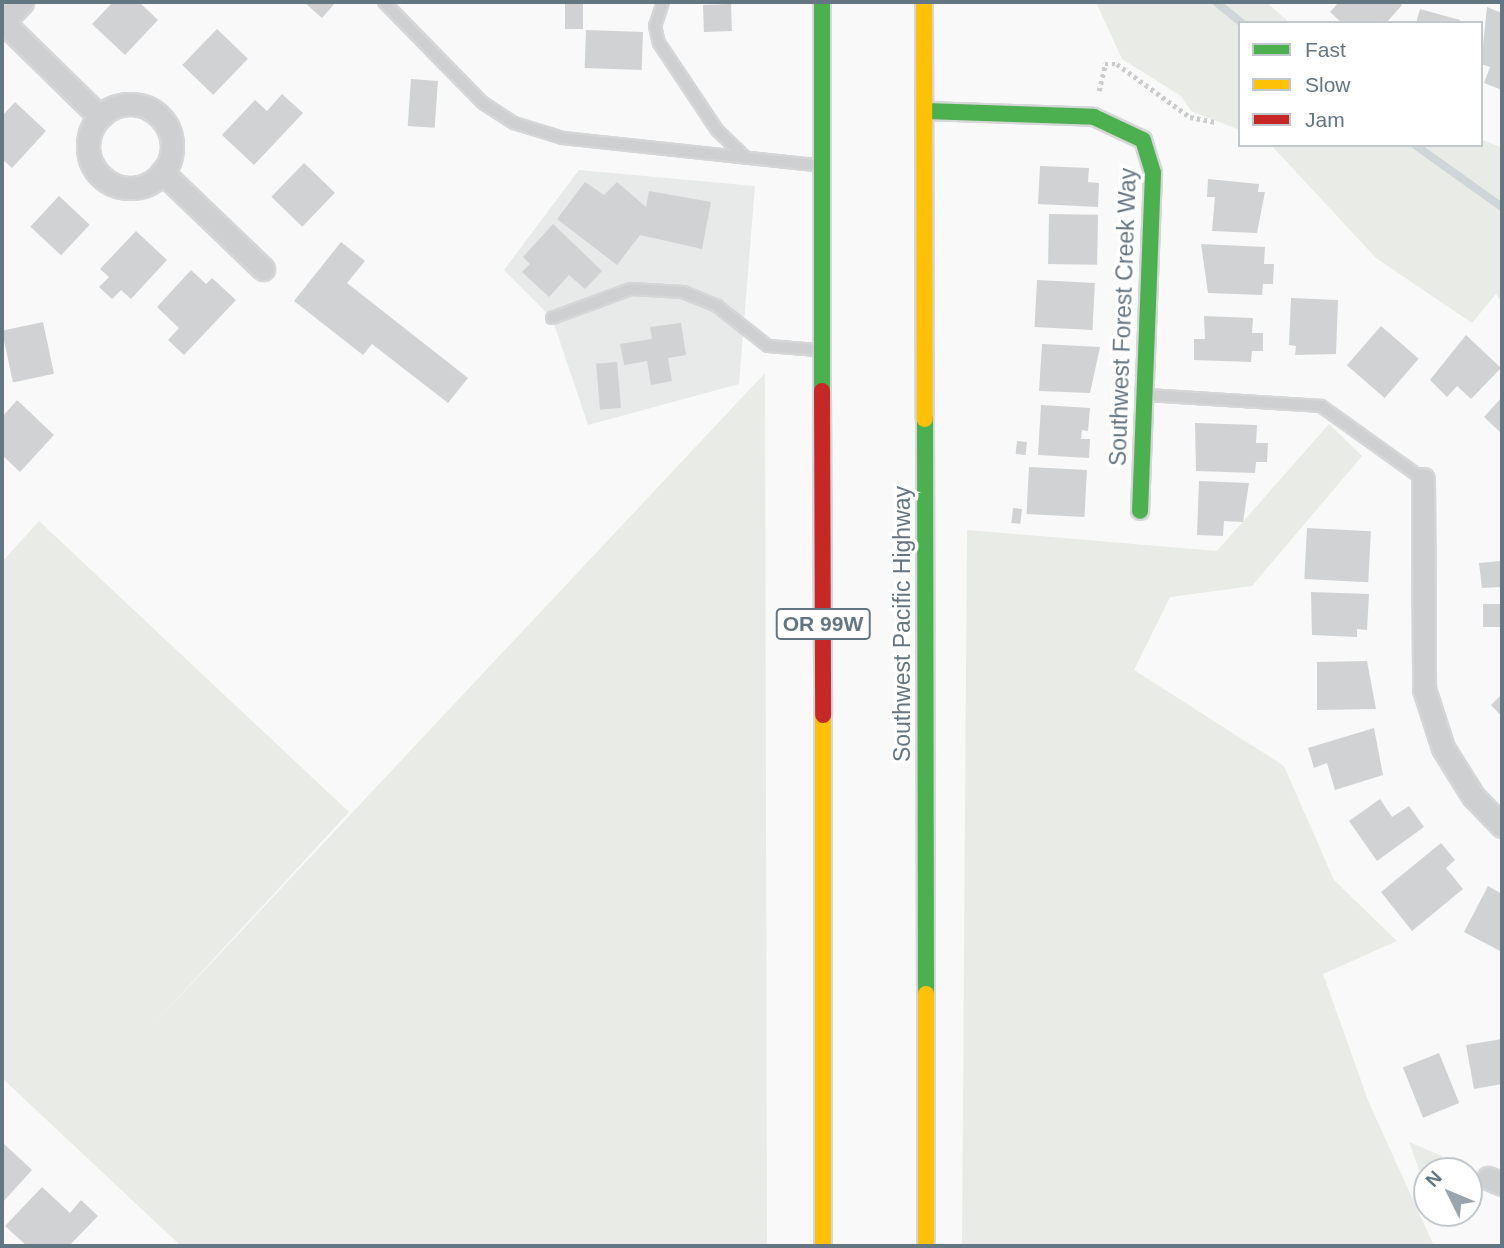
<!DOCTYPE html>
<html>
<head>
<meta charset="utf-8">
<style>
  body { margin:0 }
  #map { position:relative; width:1504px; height:1248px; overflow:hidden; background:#f9f9f9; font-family:Helvetica,sans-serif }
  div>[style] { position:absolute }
  .built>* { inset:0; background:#e8e9e9 }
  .green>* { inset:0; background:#e8ebe6 }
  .stream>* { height:8px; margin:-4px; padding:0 4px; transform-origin:4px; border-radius:4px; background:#ced6d9 }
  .building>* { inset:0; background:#d0d2d3; transform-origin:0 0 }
  .path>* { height:4.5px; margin-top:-2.25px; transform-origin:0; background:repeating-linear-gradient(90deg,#cbcccd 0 3.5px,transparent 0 7px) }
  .roads { filter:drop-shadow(2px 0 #d5d6d7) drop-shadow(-2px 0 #d5d6d7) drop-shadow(0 2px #d5d6d7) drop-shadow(0 -2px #d5d6d7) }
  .lane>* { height:10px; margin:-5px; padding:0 5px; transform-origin:5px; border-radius:5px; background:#cecfd0 }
  .street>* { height:21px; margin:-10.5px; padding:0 10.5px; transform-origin:10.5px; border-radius:10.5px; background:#cecfd0 }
  .street>.ring { margin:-10.5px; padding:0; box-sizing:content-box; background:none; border:21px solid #cecfd0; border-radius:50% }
  .fast>* { height:16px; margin:-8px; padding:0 8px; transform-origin:8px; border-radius:8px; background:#4caf50 }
  .slow>* { height:16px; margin:-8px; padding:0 8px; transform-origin:8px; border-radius:8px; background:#ffc107 }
  .jam>* { height:16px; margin:-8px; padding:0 8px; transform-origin:8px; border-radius:8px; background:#c62828 }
  span { translate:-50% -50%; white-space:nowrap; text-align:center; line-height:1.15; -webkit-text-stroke:7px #fff; paint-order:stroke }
  .shield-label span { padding:2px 5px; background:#fff; border:2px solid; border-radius:5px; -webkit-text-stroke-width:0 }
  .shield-label { font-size:21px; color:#657683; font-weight:700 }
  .street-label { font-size:23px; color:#657683 }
  .frame { position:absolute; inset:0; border:4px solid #657683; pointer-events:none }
  .legend { position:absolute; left:1238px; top:21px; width:245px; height:126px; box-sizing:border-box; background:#fff; border:2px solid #c1c8cd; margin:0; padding:9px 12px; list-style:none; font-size:21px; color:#657683 }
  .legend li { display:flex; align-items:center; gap:14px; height:35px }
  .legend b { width:35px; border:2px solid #c1c8cd }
  .north { position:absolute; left:1413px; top:1157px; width:70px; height:70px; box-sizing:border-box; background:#fff; border:2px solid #c1c8cd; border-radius:50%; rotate:313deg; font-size:19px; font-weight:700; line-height:28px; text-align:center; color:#657683 }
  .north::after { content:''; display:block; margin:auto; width:24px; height:32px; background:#99a4ac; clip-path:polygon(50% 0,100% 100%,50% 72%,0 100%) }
</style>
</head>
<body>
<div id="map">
  <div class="built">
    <i style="clip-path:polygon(579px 170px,755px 186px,739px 384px,588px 425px,552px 318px,504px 270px)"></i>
  </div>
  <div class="green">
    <i style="clip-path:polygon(1096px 2px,1266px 2px,1290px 23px,1240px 23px,1240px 130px,1191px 111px,1181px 96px,1122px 59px)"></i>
    <i style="clip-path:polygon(1481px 139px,1502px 148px,1502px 303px,1496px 294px,1472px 323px,1376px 258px,1271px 145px,1481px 145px)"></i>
    <i style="clip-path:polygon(765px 373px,767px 1246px,181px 1246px,2px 1078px,2px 562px,39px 521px,349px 812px,151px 1027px)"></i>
    <i style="clip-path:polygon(1329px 424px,1362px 456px,1252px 586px,1170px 597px,1134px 670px,1284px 766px,1334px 880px,1397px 941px,1323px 974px,1369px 1103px,1434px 1246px,962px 1246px,967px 530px,1217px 551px)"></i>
    <i style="clip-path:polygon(1409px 1142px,1442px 1156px,1439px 1171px,1427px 1171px,1427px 1192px)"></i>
  </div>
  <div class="stream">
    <i style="left:1216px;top:2px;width:33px;rotate:39deg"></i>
    <i style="left:1415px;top:145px;width:107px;rotate:35.5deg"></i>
  </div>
  <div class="building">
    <i style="clip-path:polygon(113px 2px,139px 2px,158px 20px,125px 55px,92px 24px)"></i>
    <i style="clip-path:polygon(304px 2px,336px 2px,322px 18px)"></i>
    <i style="left:565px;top:2px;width:18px;height:27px"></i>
    <i style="clip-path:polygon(1339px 2px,1399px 2px,1402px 5px,1386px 23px,1342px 23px,1330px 12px)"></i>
    <i style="left:731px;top:4px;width:27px;height:28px;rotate:88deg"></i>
    <i style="clip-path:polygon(1487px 7px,1502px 13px,1502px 90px,1484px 83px,1490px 67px,1481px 64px)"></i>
    <i style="clip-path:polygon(1420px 9px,1460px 20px,1459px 23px,1416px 23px)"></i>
    <i style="left:217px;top:29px;width:43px;height:50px;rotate:44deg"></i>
    <i style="left:586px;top:30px;width:57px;height:38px;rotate:2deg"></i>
    <i style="left:411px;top:79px;width:27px;height:47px;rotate:4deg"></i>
    <i style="clip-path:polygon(282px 94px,303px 113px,254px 165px,222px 135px,255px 100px,267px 111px)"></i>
    <i style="clip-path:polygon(15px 102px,46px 131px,12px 168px,2px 159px,2px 116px)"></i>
    <i style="left:304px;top:163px;width:43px;height:47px;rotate:44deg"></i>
    <i style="clip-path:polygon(1040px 166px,1089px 168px,1088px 182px,1099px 183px,1098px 207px,1038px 204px)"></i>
    <i style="clip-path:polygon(1208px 179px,1259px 184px,1258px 192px,1265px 192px,1257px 233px,1212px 231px,1215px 197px,1207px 197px)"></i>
    <i style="clip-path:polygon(585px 182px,604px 195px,617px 182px,646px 207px,649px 191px,711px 202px,702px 249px,640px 235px,617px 265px,557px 219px)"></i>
    <i style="left:59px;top:196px;width:42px;height:42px;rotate:43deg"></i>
    <i style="left:1049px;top:214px;width:49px;height:50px;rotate:1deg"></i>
    <i style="clip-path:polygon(553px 224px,602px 271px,585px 289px,569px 275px,549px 297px,522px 272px,530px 264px,523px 257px)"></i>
    <i style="clip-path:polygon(136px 231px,167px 260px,131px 299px,121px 290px,112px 299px,99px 287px,109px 277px,100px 269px)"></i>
    <i style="clip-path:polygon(341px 242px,365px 261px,347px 283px,468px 378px,448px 403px,372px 344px,363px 355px,294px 301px)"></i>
    <i style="clip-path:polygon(1201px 244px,1265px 247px,1264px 264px,1274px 264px,1273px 284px,1263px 284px,1262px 295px,1208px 293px)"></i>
    <i style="clip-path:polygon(191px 270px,206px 284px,212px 278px,236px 300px,184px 355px,168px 340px,179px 328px,157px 307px)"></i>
    <i style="left:1037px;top:280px;width:58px;height:47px;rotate:3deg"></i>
    <i style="clip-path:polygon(1291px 298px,1338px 300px,1336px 354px,1295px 355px,1296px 346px,1289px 345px)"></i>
    <i style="clip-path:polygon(1204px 316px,1253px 318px,1252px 333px,1263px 333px,1263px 351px,1252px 351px,1251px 362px,1194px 360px,1194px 339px,1205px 339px)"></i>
    <i style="left:43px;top:322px;width:53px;height:42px;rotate:78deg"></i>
    <i style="clip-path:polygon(681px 323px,686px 355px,668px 358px,672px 381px,651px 385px,647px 361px,624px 365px,620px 344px,652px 339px,650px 327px)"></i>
    <i style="left:1381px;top:326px;width:50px;height:52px;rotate:41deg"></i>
    <i style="clip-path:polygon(1466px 335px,1501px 368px,1471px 399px,1457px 386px,1447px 397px,1430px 380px)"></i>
    <i style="clip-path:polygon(1042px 344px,1100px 347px,1090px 393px,1039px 391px)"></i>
    <i style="left:617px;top:362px;width:46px;height:21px;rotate:85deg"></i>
    <i style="clip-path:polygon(1502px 397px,1502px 434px,1484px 417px)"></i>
    <i style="clip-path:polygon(17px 400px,54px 435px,20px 472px,2px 455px,2px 417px)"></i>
    <i style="clip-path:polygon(1041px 405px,1090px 408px,1088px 431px,1082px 430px,1081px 439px,1090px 439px,1089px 458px,1038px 455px)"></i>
    <i style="clip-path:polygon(1195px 423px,1257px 425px,1256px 443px,1268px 443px,1267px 462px,1256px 462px,1255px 473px,1196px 471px)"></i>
    <i style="left:1017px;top:441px;width:10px;height:13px;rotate:6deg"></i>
    <i style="left:1029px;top:467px;width:58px;height:47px;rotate:3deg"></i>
    <i style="clip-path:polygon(1199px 481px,1249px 483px,1243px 522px,1224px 521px,1223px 536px,1197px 535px)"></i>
    <i style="left:1013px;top:508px;width:9px;height:15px;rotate:6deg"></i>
    <i style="left:1307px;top:528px;width:64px;height:51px;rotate:3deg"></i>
    <i style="clip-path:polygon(1502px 541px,1502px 587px,1482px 588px,1479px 563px,1500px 561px)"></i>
    <i style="clip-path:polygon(1311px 592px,1369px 594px,1367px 630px,1357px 629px,1357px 637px,1312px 635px)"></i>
    <i style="left:1483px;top:604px;width:19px;height:23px"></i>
    <i style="clip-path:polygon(1367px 661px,1376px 709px,1317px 710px,1317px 662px)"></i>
    <i style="clip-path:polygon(1502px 694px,1502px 717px,1491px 705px)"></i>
    <i style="clip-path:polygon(1374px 728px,1383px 775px,1335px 790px,1327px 763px,1314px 768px,1308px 748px)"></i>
    <i style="clip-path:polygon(1380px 799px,1392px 817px,1409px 806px,1424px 827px,1377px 861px,1349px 821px)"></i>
    <i style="clip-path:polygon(1441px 843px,1455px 860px,1446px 868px,1463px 889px,1412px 931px,1381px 892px)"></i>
    <i style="clip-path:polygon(1488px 886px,1502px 894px,1502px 952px,1464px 932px)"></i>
    <i style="clip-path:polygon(1502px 1039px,1502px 1084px,1474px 1089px,1466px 1045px)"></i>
    <i style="left:1439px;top:1053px;width:54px;height:39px;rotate:68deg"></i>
    <i style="clip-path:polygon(2px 1142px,32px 1170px,2px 1203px)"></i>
    <i style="clip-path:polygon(42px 1187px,70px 1213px,81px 1200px,98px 1216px,69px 1246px,27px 1246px,5px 1226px)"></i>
  </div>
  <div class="path">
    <i style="left:1099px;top:91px;width:28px;rotate:-77deg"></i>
    <i style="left:1105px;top:64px;width:12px"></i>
    <i style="left:1117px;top:64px;width:90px;rotate:36deg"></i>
    <i style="left:1190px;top:117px;width:26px;rotate:11deg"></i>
  </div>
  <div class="roads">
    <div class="lane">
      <i style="left:384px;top:2px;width:141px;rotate:45.6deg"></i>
      <i style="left:483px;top:103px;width:37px;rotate:33deg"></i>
      <i style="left:514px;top:123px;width:51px;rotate:17deg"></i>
      <i style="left:563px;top:138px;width:253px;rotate:6.1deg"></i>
      <i style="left:663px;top:2px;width:25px;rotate:108deg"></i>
      <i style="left:655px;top:26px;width:17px;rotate:77deg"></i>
      <i style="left:659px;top:43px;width:105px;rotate:56.3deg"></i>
      <i style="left:717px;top:130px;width:40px;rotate:44deg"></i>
      <i style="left:552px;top:318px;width:84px;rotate:-20.2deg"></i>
      <i style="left:631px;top:289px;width:52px;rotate:3.3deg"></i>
      <i style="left:683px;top:292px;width:37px;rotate:22deg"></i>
      <i style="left:717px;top:306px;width:65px;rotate:38.1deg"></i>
      <i style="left:768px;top:346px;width:49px;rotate:4.7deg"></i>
      <i style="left:1148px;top:395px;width:173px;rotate:3.6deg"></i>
      <i style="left:1321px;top:406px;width:125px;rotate:35.6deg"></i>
    </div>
    <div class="street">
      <i style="left:3px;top:22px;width:133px;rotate:44.4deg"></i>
      <i style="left:2px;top:23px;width:29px;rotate:-46deg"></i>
      <i class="ring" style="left:88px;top:104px;width:63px;height:63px"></i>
      <i style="left:162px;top:172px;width:140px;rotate:43.8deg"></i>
      <i style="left:1423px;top:479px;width:210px;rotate:89.7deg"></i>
      <i style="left:1424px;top:689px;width:62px;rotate:72.1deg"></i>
      <i style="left:1443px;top:748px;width:57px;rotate:58deg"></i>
      <i style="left:1473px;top:796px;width:42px;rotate:46deg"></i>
      <i style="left:1488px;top:1178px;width:15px;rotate:23deg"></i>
    </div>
    <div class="fast">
      <i style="left:822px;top:2px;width:389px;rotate:90deg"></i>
      <i style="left:926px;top:111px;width:168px;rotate:2deg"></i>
      <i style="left:1094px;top:117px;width:54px;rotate:25.1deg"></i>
      <i style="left:1143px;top:140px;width:34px;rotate:73deg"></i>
      <i style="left:1153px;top:173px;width:338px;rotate:92.2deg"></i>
      <i style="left:925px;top:419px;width:575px;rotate:89.9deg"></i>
    </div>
    <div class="slow">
      <i style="left:924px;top:2px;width:417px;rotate:89.9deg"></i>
      <i style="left:823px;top:715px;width:531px;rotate:90deg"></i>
      <i style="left:926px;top:994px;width:252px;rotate:90deg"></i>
    </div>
    <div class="jam">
      <i style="left:822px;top:391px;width:324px;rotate:89.8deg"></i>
    </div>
  </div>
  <div class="shield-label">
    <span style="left:823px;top:624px">OR 99W</span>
  </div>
  <div class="street-label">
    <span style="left:1123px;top:317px;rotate:-88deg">Southwest Forest Creek Way</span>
    <span style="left:902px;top:624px;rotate:-90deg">Southwest Pacific Highway</span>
  </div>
  <div class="frame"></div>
  <ul class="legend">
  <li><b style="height:9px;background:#4caf50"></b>Fast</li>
  <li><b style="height:9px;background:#ffc107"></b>Slow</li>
  <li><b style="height:9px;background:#c62828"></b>Jam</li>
  </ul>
  <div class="north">N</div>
</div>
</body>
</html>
